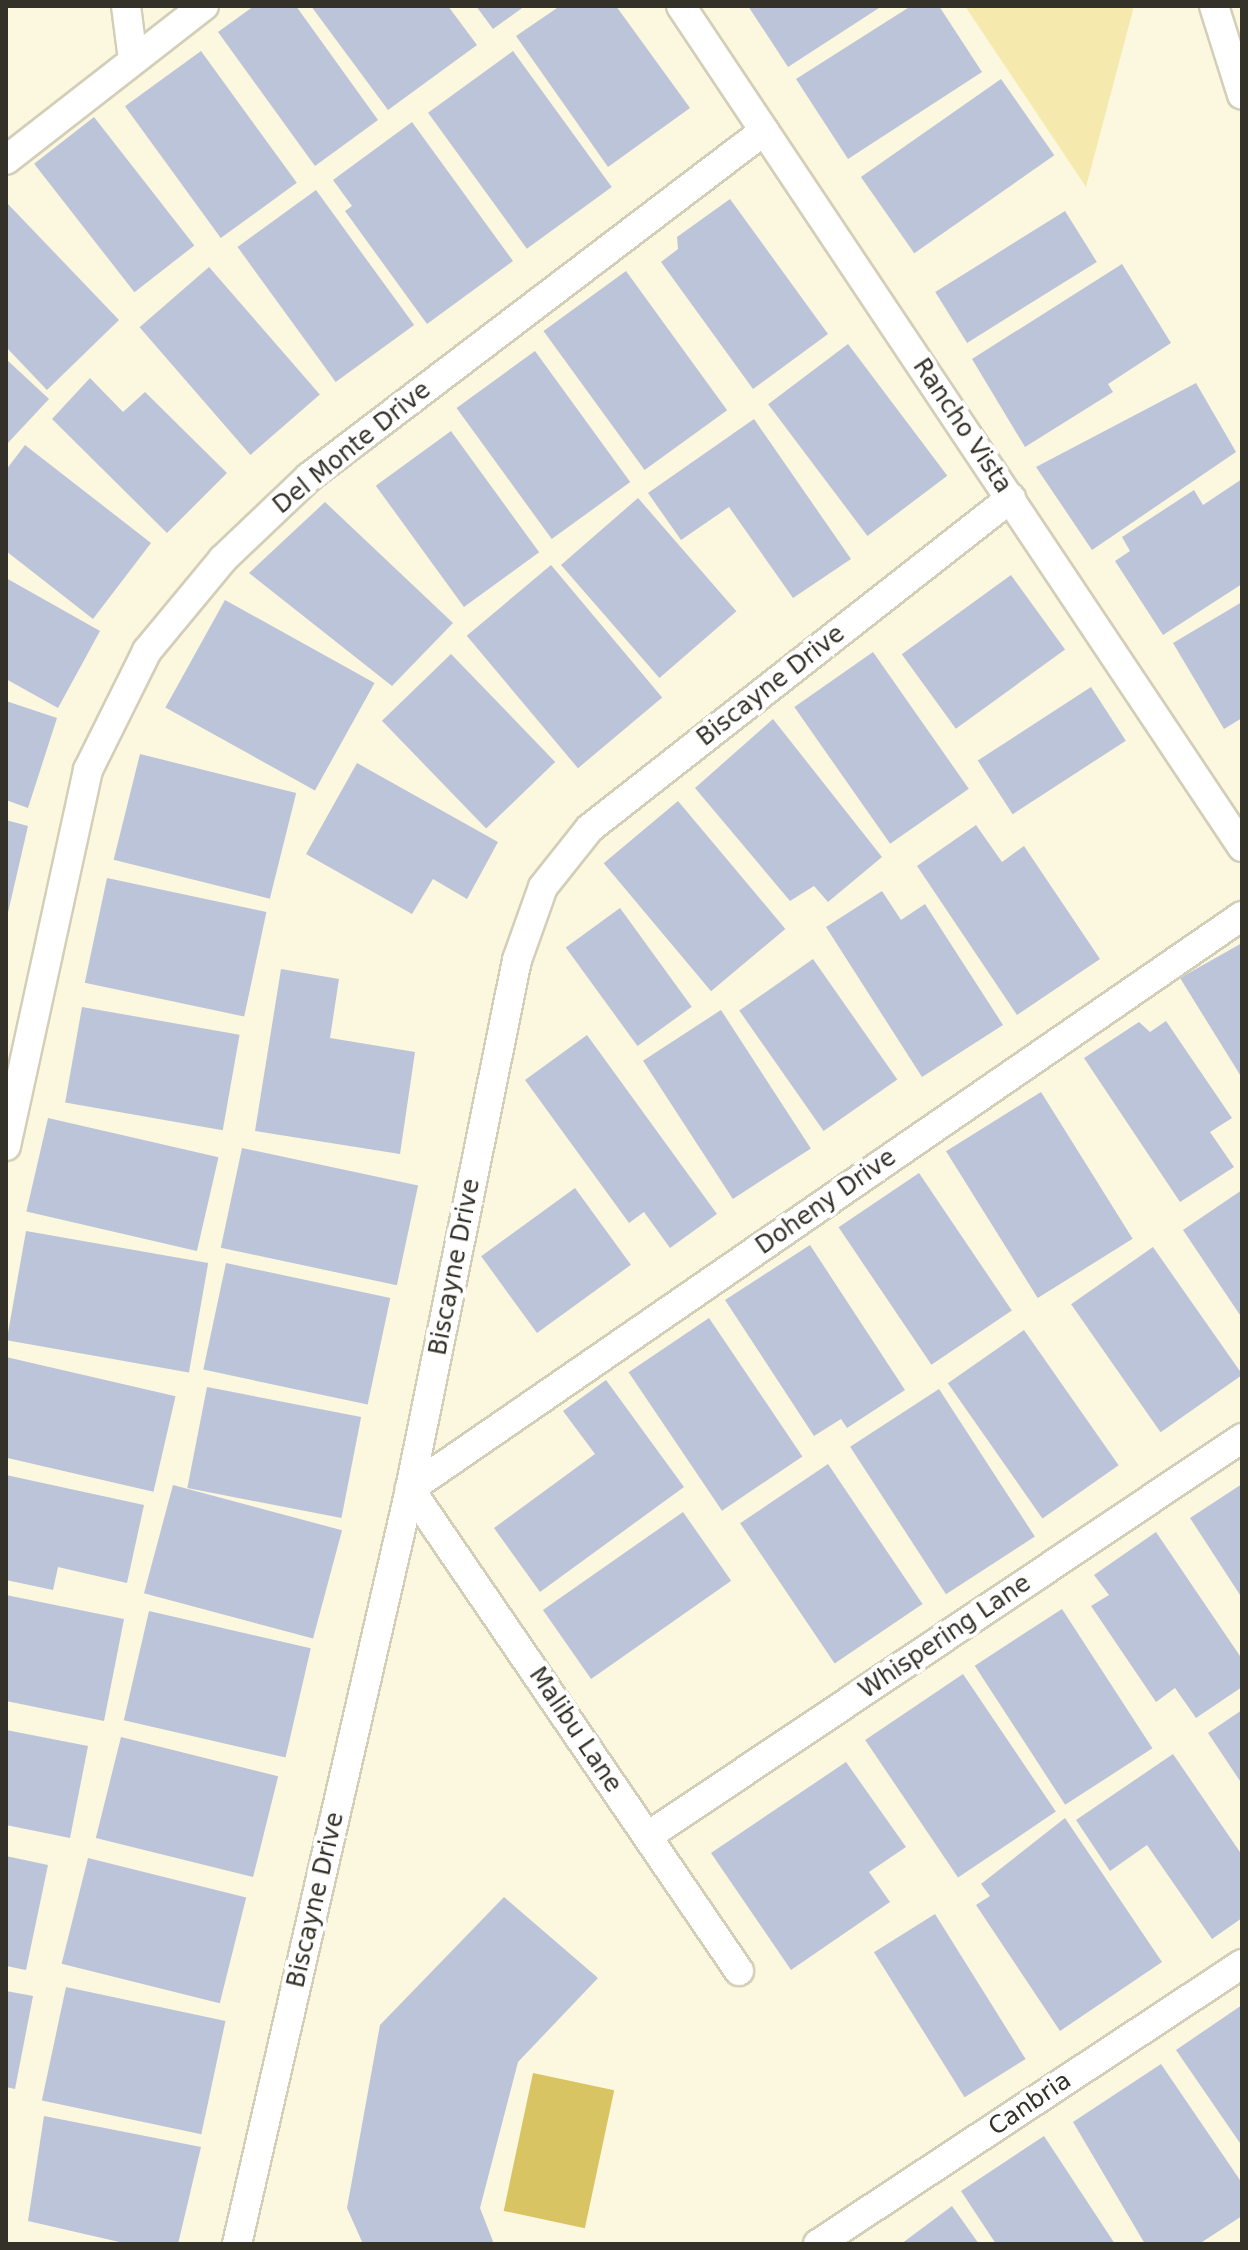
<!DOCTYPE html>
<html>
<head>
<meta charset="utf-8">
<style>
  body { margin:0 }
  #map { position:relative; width:1248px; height:2250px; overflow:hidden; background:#fcf7df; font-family:"DejaVu Sans",sans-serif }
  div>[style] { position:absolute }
  .green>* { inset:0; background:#f6e9ad }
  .water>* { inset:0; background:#d9c463; transform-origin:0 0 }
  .building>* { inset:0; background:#bcc4d9; transform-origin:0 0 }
  .roads { filter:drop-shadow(2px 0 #d3ceb8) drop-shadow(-2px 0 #d3ceb8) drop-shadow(0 2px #d3ceb8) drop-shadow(0 -2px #d3ceb8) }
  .lane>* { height:28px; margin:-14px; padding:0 14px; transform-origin:14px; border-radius:14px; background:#fff }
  span { translate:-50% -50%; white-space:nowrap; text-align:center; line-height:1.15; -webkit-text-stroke:8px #fff; paint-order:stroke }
  .street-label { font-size:24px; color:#333128 }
  .frame { position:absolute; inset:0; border:8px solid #333128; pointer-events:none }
</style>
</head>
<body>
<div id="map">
  <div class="green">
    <i style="clip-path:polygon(965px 6px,1134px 6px,1086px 187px)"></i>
  </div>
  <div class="water">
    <i style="left:533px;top:2073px;width:83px;height:141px;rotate:12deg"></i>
  </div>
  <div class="building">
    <i style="clip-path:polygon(254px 6px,296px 6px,378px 120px,315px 166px,218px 32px)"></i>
    <i style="clip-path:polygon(311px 6px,448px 6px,477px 45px,388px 110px)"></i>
    <i style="clip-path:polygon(476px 6px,525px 6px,493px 29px)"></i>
    <i style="clip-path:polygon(560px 6px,616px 6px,690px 108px,608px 167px,516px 36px)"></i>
    <i style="clip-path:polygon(748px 6px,882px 6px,788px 67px)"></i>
    <i style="clip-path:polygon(911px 6px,939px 6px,982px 72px,848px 159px,796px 79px)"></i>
    <i style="left:201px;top:51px;width:163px;height:94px;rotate:54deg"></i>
    <i style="left:513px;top:51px;width:168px;height:105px;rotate:54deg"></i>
    <i style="left:1001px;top:79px;width:93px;height:171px;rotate:55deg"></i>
    <i style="left:94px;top:117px;width:163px;height:76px;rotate:52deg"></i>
    <i style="clip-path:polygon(412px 122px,513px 261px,427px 324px,345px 211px,352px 206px,333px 180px)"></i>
    <i style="left:316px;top:190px;width:167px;height:97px;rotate:54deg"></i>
    <i style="clip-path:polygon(730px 199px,828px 334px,753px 389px,661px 262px,678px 249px,677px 237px)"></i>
    <i style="clip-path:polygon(6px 202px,119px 320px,47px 390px,6px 347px)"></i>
    <i style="left:1065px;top:211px;width:60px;height:153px;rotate:58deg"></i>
    <i style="clip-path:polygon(1122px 264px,1171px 343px,1108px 384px,1113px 392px,1025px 447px,972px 359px)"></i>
    <i style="left:209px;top:267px;width:169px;height:92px;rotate:49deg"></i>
    <i style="left:626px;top:271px;width:172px;height:102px;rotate:54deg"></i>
    <i style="left:848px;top:344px;width:165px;height:100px;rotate:53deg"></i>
    <i style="left:535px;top:351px;width:162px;height:97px;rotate:54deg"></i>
    <i style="clip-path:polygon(6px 359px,49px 399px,6px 445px)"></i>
    <i style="clip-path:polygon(90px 378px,123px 412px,145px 392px,227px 473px,167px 533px,52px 419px)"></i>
    <i style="clip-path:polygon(1196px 383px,1236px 452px,1092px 550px,1036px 467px)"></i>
    <i style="clip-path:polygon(754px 419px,851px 559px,793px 598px,729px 507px,681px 540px,648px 493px)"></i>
    <i style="left:451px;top:431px;width:150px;height:93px;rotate:54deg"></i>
    <i style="clip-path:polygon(25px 445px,151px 543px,93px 619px,6px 551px,6px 470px)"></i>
    <i style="clip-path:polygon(1242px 479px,1242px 584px,1163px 635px,1115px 561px,1130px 551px,1122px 537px,1194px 490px,1203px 505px)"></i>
    <i style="left:638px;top:498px;width:150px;height:102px;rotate:49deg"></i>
    <i style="clip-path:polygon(325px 502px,453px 623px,392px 686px,249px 573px)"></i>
    <i style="left:551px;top:565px;width:173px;height:110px;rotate:50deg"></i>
    <i style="left:1011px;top:575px;width:92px;height:135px;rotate:54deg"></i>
    <i style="clip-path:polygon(6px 578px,100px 631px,58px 708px,6px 679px)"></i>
    <i style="left:225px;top:600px;width:171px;height:123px;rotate:29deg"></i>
    <i style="clip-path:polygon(1242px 602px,1242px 718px,1224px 729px,1173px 643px)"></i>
    <i style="left:873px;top:652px;width:167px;height:96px;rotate:55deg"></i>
    <i style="left:451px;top:654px;width:150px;height:96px;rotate:46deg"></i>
    <i style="left:1091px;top:687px;width:64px;height:135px;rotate:57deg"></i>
    <i style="clip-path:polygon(6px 701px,57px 718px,28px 808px,6px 800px)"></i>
    <i style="clip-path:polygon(773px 719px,882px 857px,828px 902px,814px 886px,790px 901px,695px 788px)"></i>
    <i style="left:140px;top:754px;width:161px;height:109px;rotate:14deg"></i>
    <i style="clip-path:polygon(357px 763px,498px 842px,467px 899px,433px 879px,412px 914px,306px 854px)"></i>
    <i style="left:678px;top:801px;width:167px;height:97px;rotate:50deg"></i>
    <i style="clip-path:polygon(6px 820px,28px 826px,7px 917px,6px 917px)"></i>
    <i style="clip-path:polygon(976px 825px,1002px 862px,1024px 846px,1100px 959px,1017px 1015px,917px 866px)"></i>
    <i style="left:107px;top:878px;width:163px;height:107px;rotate:12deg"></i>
    <i style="clip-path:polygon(882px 891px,901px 920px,925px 904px,1003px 1025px,922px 1077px,826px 927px)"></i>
    <i style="left:620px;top:908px;width:122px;height:67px;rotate:54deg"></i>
    <i style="clip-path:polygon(1242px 943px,1242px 1078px,1180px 978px)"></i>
    <i style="left:813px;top:959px;width:147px;height:90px;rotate:55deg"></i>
    <i style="clip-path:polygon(281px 969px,339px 979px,330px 1038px,415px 1052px,400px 1154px,255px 1131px)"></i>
    <i style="left:82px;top:1007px;width:160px;height:97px;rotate:10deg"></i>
    <i style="left:721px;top:1010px;width:165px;height:93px;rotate:57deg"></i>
    <i style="clip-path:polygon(1166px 1021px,1232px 1118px,1210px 1132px,1234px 1167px,1180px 1202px,1084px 1058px,1139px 1022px,1150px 1032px)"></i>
    <i style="clip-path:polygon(587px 1035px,717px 1214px,670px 1248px,644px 1212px,629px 1223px,525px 1080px)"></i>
    <i style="left:1041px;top:1092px;width:173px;height:112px;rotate:58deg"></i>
    <i style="left:48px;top:1118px;width:175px;height:96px;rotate:13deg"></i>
    <i style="left:242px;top:1148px;width:180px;height:102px;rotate:12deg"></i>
    <i style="left:919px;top:1173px;width:166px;height:97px;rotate:56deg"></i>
    <i style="left:575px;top:1188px;width:95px;height:116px;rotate:54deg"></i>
    <i style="clip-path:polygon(1242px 1190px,1242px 1318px,1183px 1230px)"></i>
    <i style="left:26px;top:1231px;width:185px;height:111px;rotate:10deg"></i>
    <i style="clip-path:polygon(810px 1245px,905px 1390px,847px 1428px,841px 1419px,814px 1436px,725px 1300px)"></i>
    <i style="left:1153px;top:1247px;width:156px;height:100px;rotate:55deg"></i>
    <i style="left:226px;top:1263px;width:168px;height:109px;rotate:12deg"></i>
    <i style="left:709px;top:1318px;width:167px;height:97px;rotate:56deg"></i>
    <i style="left:1024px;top:1330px;width:165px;height:93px;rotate:55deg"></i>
    <i style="left:6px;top:1357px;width:174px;height:98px;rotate:13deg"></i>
    <i style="clip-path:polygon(606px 1380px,684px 1487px,540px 1592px,494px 1528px,595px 1454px,563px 1411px)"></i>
    <i style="left:207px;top:1387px;width:157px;height:103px;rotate:11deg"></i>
    <i style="left:939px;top:1389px;width:176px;height:106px;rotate:57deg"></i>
    <i style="left:828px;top:1464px;width:169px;height:106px;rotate:56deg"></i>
    <i style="clip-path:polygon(6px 1475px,144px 1505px,127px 1583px,58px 1567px,53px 1590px,6px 1580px)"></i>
    <i style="clip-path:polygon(1242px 1484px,1242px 1598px,1190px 1518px)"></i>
    <i style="left:173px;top:1485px;width:175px;height:112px;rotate:15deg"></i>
    <i style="left:683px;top:1512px;width:84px;height:171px;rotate:55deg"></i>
    <i style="clip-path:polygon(1156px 1532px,1242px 1659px,1242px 1687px,1196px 1718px,1175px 1688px,1156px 1702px,1091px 1606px,1109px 1595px,1094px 1575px)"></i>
    <i style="clip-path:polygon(6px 1595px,124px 1619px,104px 1721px,6px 1701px)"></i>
    <i style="left:1062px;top:1609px;width:166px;height:104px;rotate:57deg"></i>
    <i style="left:149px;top:1611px;width:166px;height:112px;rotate:13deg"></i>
    <i style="left:963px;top:1674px;width:166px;height:118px;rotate:56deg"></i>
    <i style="clip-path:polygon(1242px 1710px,1242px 1784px,1208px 1733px)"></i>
    <i style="clip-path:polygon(6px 1730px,88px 1746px,70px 1838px,6px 1825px)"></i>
    <i style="left:121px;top:1737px;width:162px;height:104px;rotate:14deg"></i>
    <i style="clip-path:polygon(1173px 1754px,1242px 1855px,1242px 1918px,1212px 1939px,1147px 1845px,1110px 1871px,1076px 1820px)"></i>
    <i style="clip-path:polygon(846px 1762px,906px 1847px,869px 1872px,890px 1902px,791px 1970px,711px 1853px)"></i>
    <i style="clip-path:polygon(1065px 1818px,1162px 1962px,1060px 2031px,976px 1905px,990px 1896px,981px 1884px)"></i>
    <i style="clip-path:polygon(6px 1856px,48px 1865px,26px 1970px,6px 1966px)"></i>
    <i style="left:88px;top:1858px;width:163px;height:109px;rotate:14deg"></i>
    <i style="clip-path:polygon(504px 1897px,598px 1978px,518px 2062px,480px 2208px,494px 2244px,363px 2244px,347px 2208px,380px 2025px)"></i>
    <i style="left:935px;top:1914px;width:171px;height:72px;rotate:58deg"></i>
    <i style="left:66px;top:1987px;width:163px;height:116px;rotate:12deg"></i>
    <i style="clip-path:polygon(6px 1991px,33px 1996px,15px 2089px,6px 2087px)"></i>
    <i style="clip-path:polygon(1242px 2005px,1242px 2146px,1176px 2050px)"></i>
    <i style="clip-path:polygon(1161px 2064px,1242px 2183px,1242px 2216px,1199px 2244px,1145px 2244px,1073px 2122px)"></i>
    <i style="clip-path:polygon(44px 2116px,201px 2147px,178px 2244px,128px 2244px,28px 2221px)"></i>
    <i style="clip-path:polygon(1044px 2136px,1115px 2244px,996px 2244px,961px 2191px)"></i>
    <i style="clip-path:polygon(952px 2206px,979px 2244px,901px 2244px)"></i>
  </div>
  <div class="roads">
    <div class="lane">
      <i style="left:126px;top:6px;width:54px;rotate:82.6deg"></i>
      <i style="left:681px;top:6px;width:1011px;rotate:56.29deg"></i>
      <i style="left:1214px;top:6px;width:93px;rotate:72.5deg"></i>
      <i style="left:6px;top:160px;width:251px;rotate:-37.9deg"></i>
      <i style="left:6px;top:1146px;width:385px;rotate:-77.7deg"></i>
      <i style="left:88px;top:770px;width:133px;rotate:-63.6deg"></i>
      <i style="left:147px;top:651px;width:119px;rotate:-50.4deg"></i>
      <i style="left:223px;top:559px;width:119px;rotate:-43.6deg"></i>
      <i style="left:309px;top:477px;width:572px;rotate:-37.25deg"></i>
      <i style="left:648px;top:1836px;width:715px;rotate:-33.82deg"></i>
      <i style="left:739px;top:1971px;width:584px;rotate:-124.32deg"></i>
      <i style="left:410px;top:1489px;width:1010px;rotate:-34.56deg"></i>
      <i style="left:237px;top:2244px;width:775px;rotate:-77.09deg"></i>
      <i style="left:410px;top:1489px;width:540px;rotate:-78.57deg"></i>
      <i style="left:517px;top:960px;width:77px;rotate:-70.4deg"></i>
      <i style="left:543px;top:887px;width:75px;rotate:-51.5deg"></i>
      <i style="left:590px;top:828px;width:535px;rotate:-38.09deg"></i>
      <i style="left:818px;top:2244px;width:508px;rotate:-33.44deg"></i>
    </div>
  </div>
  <div class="street-label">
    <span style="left:962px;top:426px;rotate:56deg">Rancho Vista</span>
    <span style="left:352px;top:448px;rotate:-39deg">Del Monte Drive</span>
    <span style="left:771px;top:686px;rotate:-38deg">Biscayne Drive</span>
    <span style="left:826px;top:1202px;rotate:-35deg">Doheny Drive</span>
    <span style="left:455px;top:1267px;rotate:-79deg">Biscayne Drive</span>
    <span style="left:945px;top:1637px;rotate:-34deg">Whispering Lane</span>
    <span style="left:575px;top:1730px;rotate:56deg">Malibu Lane</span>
    <span style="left:316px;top:1900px;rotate:-77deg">Biscayne Drive</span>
    <span style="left:1030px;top:2104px;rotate:-34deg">Canbria</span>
  </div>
  <div class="frame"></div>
</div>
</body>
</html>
